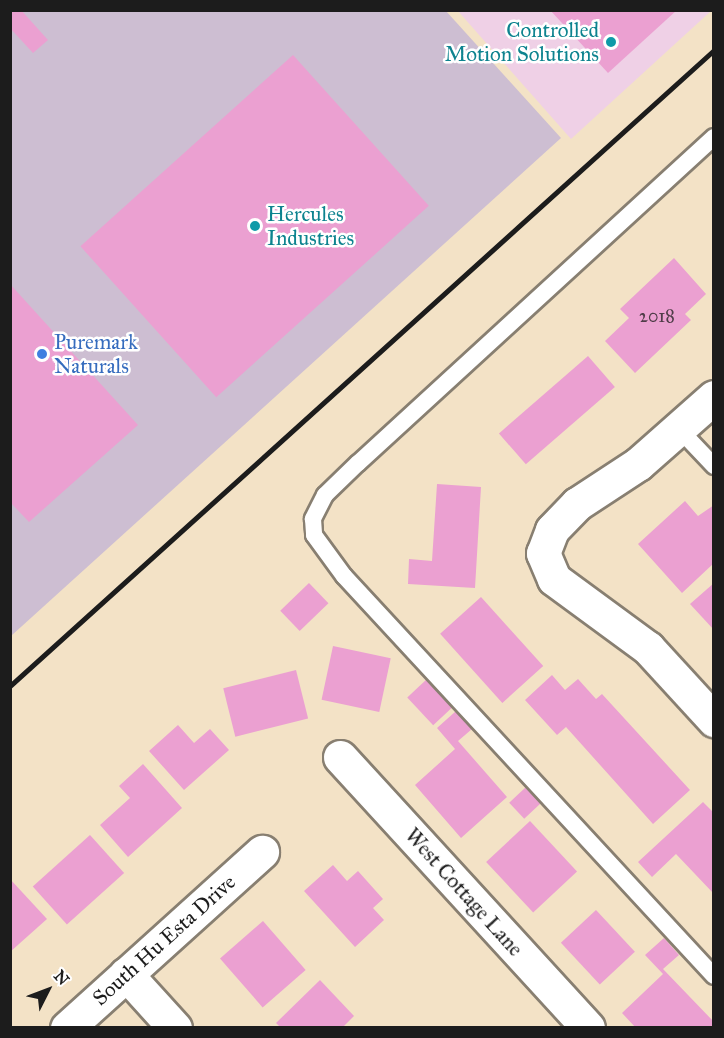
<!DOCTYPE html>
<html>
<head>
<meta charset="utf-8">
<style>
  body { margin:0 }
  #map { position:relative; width:724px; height:1038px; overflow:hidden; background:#f3e2c6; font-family:"IM FELL Great Primer",serif }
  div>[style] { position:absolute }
  .built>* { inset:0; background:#efd0e6 }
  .industrial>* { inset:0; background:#cdbed2 }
  .building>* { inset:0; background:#eba0d1; transform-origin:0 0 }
  .roads { filter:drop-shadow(2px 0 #887f71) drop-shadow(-2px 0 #887f71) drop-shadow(0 2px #887f71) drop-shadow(0 -2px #887f71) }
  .service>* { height:16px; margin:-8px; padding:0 8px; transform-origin:8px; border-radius:8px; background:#fff }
  .minor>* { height:33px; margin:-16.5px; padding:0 16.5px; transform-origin:16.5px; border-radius:16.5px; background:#fff }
  .rail>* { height:4.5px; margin:-2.25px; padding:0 2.25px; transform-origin:2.25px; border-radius:2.25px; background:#1c1c1c }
  .dots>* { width:16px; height:16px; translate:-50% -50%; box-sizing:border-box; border:3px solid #fff; border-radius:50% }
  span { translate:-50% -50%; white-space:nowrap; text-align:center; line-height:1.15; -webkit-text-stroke:5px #fff; paint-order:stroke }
  .number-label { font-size:18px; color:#503d49 }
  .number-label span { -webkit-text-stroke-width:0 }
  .culture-label { font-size:21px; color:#0d838f }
  .right { translate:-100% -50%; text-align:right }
  .left { translate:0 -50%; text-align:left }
  .shop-label { font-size:21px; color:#366cbe }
  .street-label { font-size:21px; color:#1c1c1c }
  .frame { position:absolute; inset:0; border:12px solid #1c1c1c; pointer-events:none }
  .north { position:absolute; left:18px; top:960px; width:60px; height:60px; -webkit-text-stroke:4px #fff; paint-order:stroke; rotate:48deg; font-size:16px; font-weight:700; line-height:24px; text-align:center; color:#1c1c1c }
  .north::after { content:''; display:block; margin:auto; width:21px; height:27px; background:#1c1c1c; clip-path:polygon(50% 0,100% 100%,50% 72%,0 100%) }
</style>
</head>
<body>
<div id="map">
  <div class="built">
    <i style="clip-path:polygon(458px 11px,711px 11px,571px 139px)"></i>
  </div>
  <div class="industrial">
    <i style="clip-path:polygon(11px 11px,446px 11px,561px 138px,11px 636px)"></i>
  </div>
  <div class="building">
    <i style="clip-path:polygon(10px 10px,21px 10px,48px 40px,33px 53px,10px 28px)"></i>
    <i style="clip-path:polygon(550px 10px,677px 10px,608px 73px)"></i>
    <i style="left:293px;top:55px;width:203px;height:286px;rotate:48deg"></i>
    <i style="clip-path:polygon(674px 258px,706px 294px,685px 314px,691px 320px,635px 373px,605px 341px,629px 318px,620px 309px)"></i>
    <i style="clip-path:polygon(10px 284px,138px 425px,29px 522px,10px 502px)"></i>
    <i style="left:588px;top:356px;width:41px;height:118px;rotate:49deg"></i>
    <i style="clip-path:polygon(437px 484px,481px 487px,475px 588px,408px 584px,409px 559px,432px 561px)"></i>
    <i style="clip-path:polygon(685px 501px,698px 516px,714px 505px,714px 563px,682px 593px,638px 544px)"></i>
    <i style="left:309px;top:583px;width:28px;height:40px;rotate:46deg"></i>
    <i style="clip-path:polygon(714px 583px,714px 630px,690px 604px)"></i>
    <i style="left:481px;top:597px;width:93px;height:55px;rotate:48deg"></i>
    <i style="left:333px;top:646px;width:59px;height:55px;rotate:12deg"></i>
    <i style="left:296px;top:670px;width:50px;height:75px;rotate:76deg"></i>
    <i style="clip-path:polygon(552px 675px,565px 690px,578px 679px,596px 699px,602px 694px,690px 790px,653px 824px,566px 727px,557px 735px,525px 700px)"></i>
    <i style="left:427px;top:679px;width:38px;height:27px;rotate:47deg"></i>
    <i style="clip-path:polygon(456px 711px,472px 729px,458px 741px,507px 797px,461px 838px,415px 785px,455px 749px,437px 728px)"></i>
    <i style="clip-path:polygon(178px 725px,194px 743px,210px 729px,229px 750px,184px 790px,149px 751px)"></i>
    <i style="clip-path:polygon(143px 764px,182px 808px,128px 857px,100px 825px,130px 798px,119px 786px)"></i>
    <i style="left:526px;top:787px;width:22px;height:23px;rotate:47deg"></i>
    <i style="clip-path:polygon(703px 802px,714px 813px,714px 894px,676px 854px,652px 877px,638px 862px)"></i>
    <i style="left:530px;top:821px;width:69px;height:60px;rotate:47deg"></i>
    <i style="left:90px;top:835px;width:51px;height:77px;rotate:48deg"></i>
    <i style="clip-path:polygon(333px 865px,347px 881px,358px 871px,383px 899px,373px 908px,384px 920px,355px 947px,304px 891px)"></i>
    <i style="clip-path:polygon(10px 879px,47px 919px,10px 952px)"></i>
    <i style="left:596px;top:910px;width:57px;height:48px;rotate:47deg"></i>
    <i style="left:263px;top:921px;width:65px;height:57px;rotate:49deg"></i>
    <i style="clip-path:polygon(664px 938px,679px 955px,663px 969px,714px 1022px,711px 1028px,636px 1028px,622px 1013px,663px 974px,645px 955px)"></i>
    <i style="clip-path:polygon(320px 980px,354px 1016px,342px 1028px,281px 1028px,276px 1023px)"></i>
  </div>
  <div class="roads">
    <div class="service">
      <i style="left:714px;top:137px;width:483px;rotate:137.5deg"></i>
      <i style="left:358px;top:463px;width:46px;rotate:135.9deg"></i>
      <i style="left:325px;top:495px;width:27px;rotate:117deg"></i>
      <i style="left:313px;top:519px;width:16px;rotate:86deg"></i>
      <i style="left:314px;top:535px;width:51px;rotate:53.8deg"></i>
      <i style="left:344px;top:576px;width:545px;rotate:47.23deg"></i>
      <i style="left:680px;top:430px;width:50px;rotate:46.6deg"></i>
    </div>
    <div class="minor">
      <i style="left:714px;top:397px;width:101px;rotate:138.6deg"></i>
      <i style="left:638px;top:464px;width:73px;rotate:146.7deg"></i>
      <i style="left:577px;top:504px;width:36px;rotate:134deg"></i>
      <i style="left:552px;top:530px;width:25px;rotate:111deg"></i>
      <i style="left:543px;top:553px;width:28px;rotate:67deg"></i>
      <i style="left:554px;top:579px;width:117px;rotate:36.3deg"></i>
      <i style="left:648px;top:648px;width:98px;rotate:47.5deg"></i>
      <i style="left:340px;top:757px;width:367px;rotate:47.5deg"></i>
      <i style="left:126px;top:974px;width:73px;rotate:47.8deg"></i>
      <i style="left:67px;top:1028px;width:263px;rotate:-42.1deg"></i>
    </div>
  </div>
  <div class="rail">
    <i style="left:10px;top:686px;width:949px;rotate:-42.09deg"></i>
  </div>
  <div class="dots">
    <i style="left:611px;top:42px;background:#0f9aa8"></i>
    <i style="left:255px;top:226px;background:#0f9aa8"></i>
    <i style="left:42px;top:354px;background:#3f7fe0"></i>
  </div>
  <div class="number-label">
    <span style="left:657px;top:316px">2018</span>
  </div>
  <div class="culture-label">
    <span class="right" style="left:599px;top:42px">Controlled<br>Motion Solutions</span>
    <span class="left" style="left:267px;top:226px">Hercules<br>Industries</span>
  </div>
  <div class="shop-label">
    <span class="left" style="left:54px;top:354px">Puremark<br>Naturals</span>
  </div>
  <div class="street-label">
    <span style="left:464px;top:892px;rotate:48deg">West Cottage Lane</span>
    <span style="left:164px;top:940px;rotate:-42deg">South Hu Esta Drive</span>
  </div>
  <div class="frame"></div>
  <div class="north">N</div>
</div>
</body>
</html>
